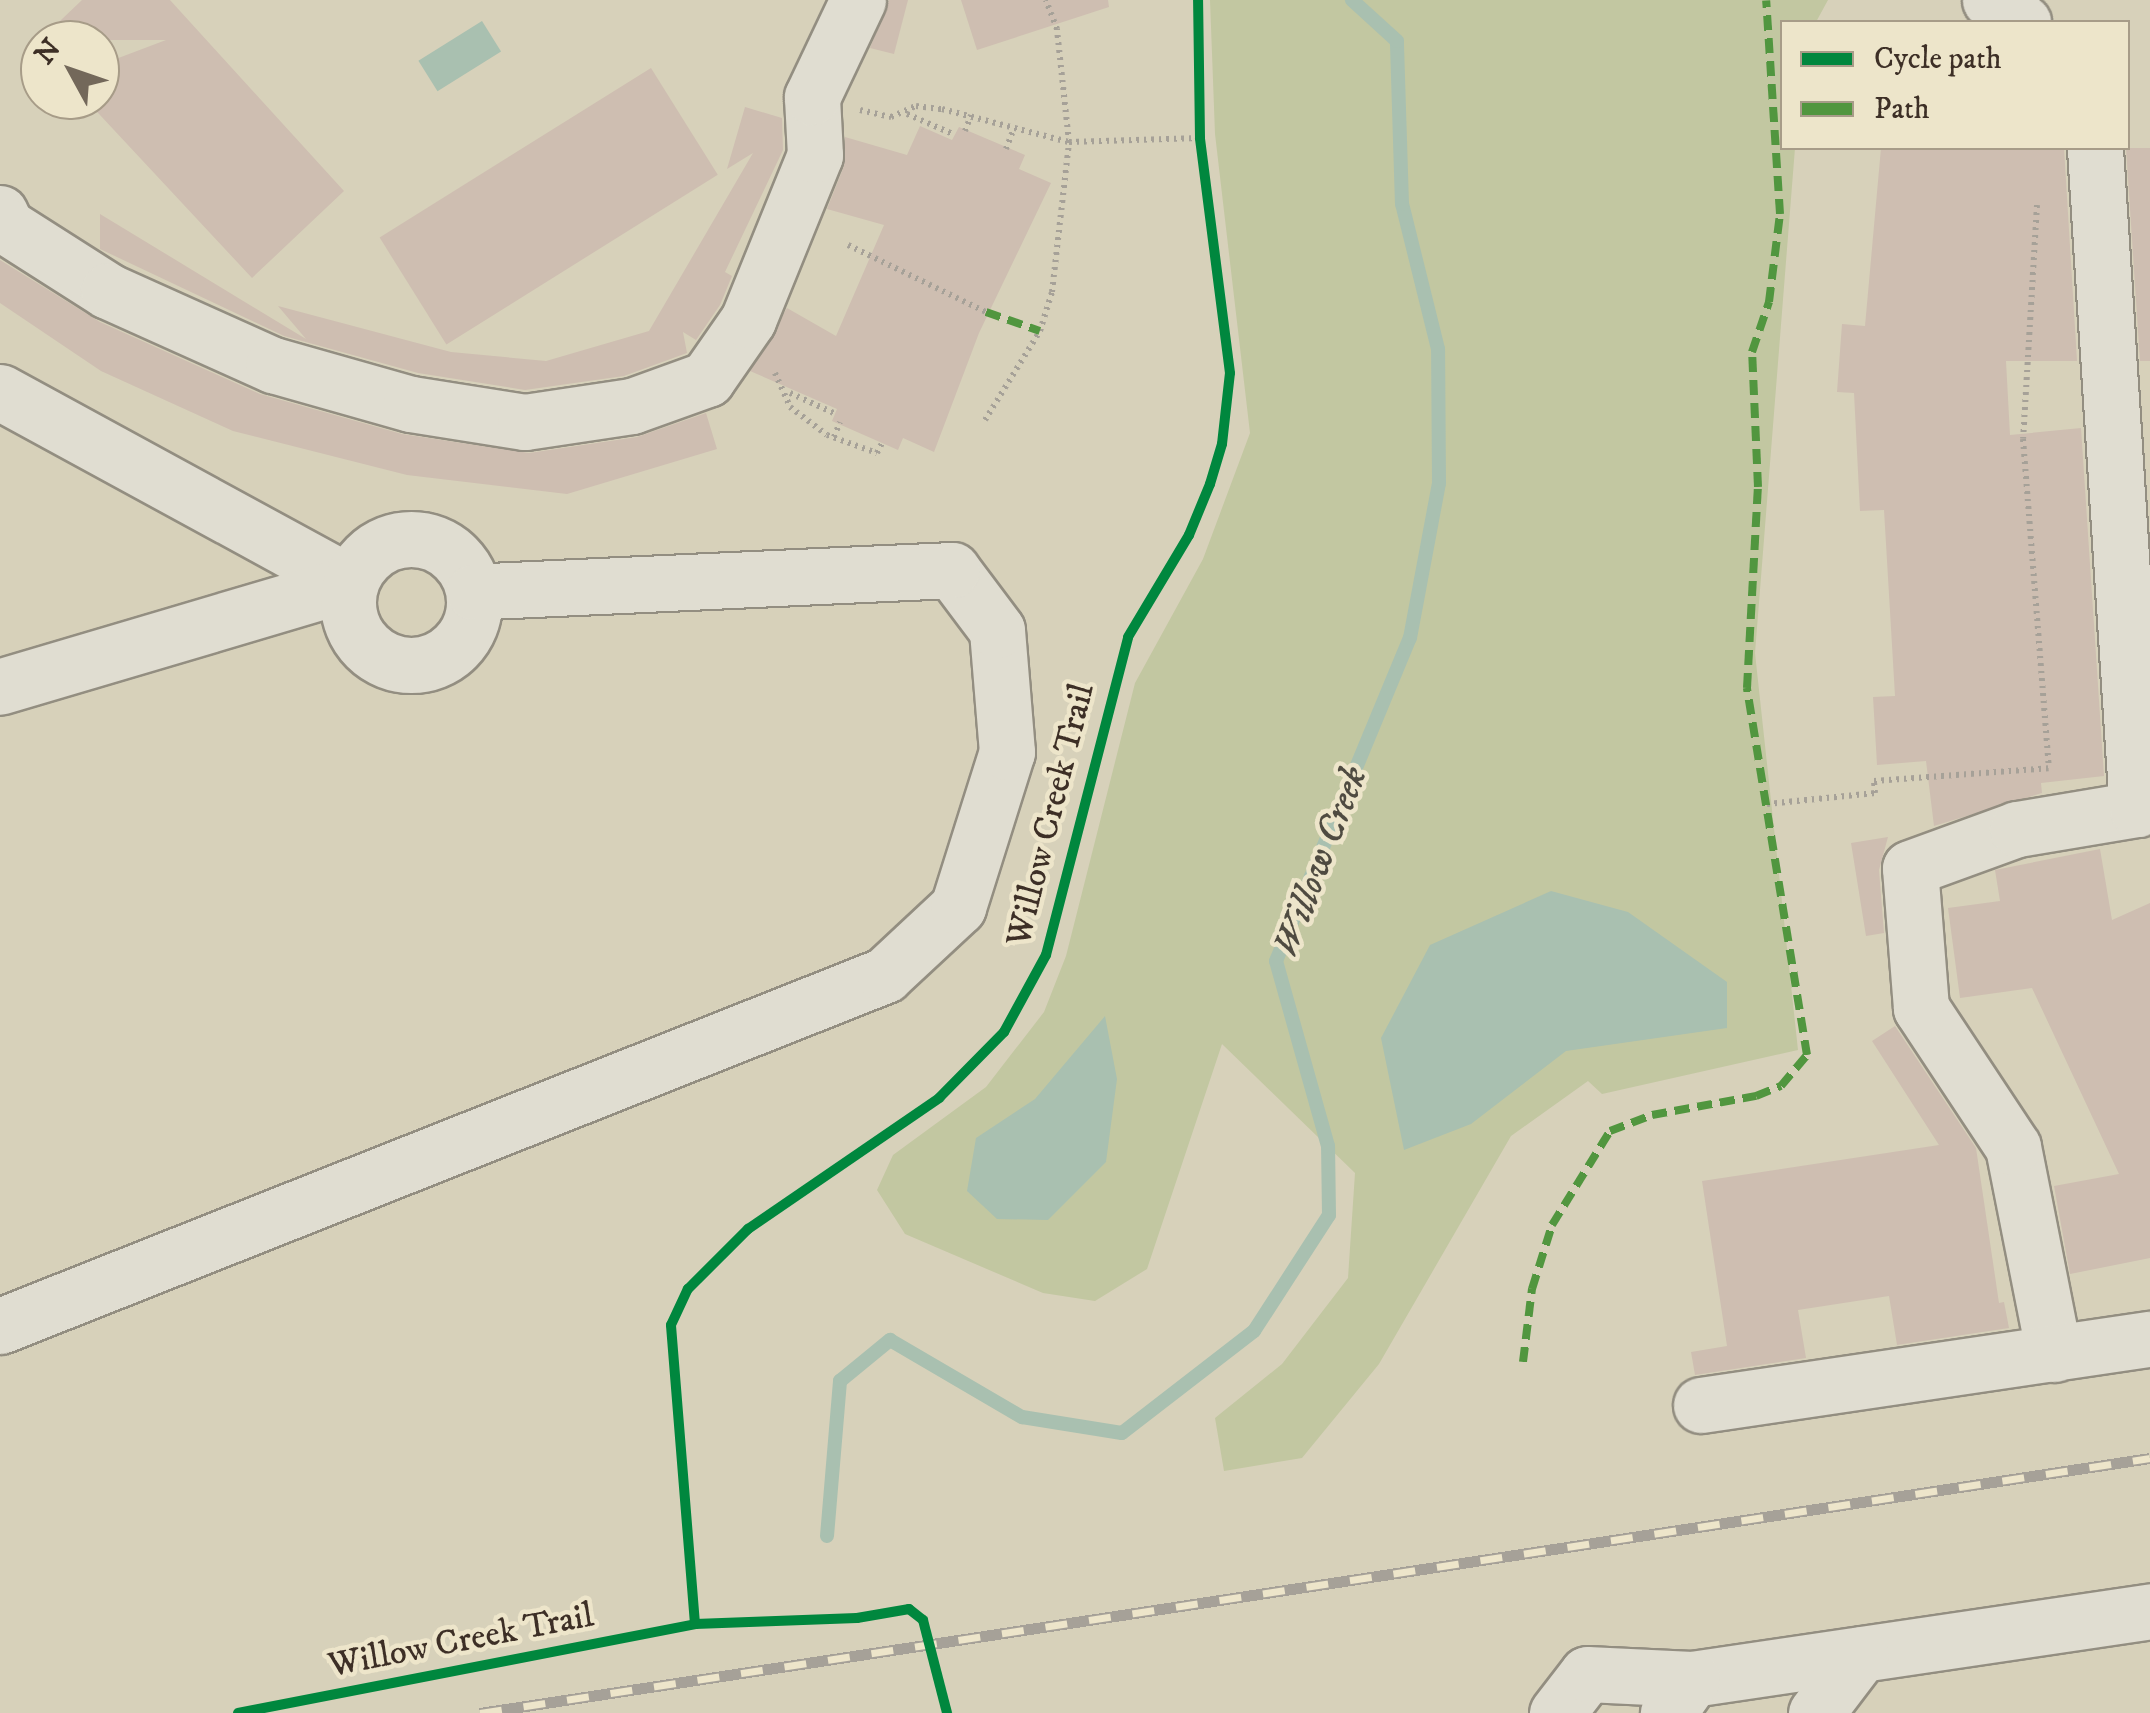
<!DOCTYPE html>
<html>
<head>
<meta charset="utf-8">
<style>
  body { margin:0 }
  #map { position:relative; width:2150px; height:1713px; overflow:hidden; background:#d7d1ba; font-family:"IM FELL DW Pica",serif }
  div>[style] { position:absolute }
  .green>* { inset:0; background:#c2c7a1 }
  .water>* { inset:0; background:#a9c0b0; transform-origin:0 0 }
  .stream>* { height:14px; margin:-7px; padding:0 7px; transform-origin:7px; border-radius:7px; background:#a9c0b0 }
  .building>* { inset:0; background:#cebeb1; transform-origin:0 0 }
  .path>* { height:6px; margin-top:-3px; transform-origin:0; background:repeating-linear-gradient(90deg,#a6a198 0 2.5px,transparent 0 7.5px) }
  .roads { filter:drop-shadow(2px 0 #938e81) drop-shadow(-2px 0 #938e81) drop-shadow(0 2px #938e81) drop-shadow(0 -2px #938e81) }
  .minor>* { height:55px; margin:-27.5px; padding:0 27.5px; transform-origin:27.5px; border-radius:27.5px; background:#e0ddd1 }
  .minor>.ring { margin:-27.5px; padding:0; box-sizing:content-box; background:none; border:55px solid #e0ddd1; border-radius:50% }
  .rail>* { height:11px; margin-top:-5.5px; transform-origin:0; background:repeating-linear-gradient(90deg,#ede5ca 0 22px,#a6a198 0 44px); box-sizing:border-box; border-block:2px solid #a6a198 }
  .quiet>* { height:8px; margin-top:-4px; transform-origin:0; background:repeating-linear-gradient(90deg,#51963f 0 15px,transparent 0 23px) }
  .cycleway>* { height:10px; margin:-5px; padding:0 5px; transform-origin:5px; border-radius:5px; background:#00873e }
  span { translate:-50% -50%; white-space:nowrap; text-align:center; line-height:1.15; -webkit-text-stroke:9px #ede5ca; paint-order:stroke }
  .street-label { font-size:35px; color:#3d2f26 }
  .water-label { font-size:38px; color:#4f4b41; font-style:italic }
  .legend { position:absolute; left:1780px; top:20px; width:350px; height:130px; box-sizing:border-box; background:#ede5ca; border:2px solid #a79c88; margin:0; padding:12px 18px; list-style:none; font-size:30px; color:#3d2f26 }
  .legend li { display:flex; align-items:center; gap:20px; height:50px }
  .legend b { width:50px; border:2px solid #a79c88 }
  .north { position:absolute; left:20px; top:20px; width:100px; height:100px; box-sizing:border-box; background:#ede5ca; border:2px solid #a79c88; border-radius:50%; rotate:310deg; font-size:28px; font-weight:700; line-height:40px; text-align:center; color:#3d2f26 }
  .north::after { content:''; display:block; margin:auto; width:35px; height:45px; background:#73685a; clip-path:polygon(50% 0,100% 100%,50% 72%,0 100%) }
</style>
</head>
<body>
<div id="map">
  <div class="green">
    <i style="clip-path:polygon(1210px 0,1828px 0,1816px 22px,1782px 22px,1782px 148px,1795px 148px,1755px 653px,1798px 1050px,1602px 1094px,1588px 1081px,1511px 1136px,1379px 1364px,1302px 1458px,1224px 1471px,1215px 1418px,1282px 1364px,1348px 1278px,1355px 1173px,1222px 1044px,1147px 1269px,1095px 1301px,1043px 1293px,905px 1234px,877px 1190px,893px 1155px,986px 1087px,1044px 1012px,1066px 956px,1135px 683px,1203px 559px,1250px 433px,1215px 134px)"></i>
  </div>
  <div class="water">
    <i style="left:482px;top:21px;width:36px;height:75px;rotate:58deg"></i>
    <i style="clip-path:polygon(1551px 891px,1628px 912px,1727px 982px,1727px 1028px,1566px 1051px,1471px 1124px,1404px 1150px,1381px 1038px,1430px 945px)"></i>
    <i style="clip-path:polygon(1105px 1016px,1117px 1079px,1106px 1162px,1048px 1220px,997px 1219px,967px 1191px,976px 1138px,1035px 1099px)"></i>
  </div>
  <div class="stream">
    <i style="left:827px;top:1536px;width:156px;rotate:-85.2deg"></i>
    <i style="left:840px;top:1381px;width:65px;rotate:-39.4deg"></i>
    <i style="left:890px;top:1340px;width:153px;rotate:30.3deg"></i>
    <i style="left:1022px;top:1417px;width:101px;rotate:9.1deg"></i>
    <i style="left:1122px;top:1433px;width:167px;rotate:-37.7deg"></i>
    <i style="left:1254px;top:1331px;width:138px;rotate:-57.1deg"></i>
    <i style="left:1329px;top:1215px;width:69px;rotate:-90.8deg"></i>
    <i style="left:1328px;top:1146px;width:192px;rotate:-105.7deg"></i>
    <i style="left:1276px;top:961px;width:350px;rotate:-67.5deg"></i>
    <i style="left:1410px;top:638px;width:158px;rotate:-79.4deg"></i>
    <i style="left:1439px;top:483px;width:134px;rotate:-90.4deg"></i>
    <i style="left:1438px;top:349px;width:149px;rotate:-103.9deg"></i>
    <i style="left:1402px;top:204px;width:163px;rotate:-91.8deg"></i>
    <i style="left:1397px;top:41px;width:61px;rotate:-137.7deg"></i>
  </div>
  <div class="building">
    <i style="clip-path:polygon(82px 0,170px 0,344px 191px,252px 278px,86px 100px,100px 100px,100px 65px,166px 40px,40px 40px)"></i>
    <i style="clip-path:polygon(889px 0,908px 0,894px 54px,870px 48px)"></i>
    <i style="clip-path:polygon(961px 0,1108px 0,1109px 7px,977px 50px)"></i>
    <i style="left:651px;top:68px;width:126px;height:320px;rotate:58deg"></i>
    <i style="clip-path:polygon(745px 107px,782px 118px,783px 150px,725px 272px,732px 276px,720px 305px,696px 340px,683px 332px,687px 353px,624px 376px,525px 390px,418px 373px,284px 336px,100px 249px,100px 214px,306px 339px,278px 306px,451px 352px,546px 361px,649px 331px,753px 153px,727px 169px)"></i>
    <i style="clip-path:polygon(920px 126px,952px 140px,959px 127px,1025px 155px,1019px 169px,1051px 183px,979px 333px,934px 452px,903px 438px,898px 450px,832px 421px,837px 409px,750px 371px,787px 308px,836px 336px,884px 225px,827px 209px,844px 166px,845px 137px,907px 155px)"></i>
    <i style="clip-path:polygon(1881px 148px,2064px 148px,2077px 361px,2006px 361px,2010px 435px,2081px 428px,2104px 776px,2041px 783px,2042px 793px,1934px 826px,1926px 761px,1877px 765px,1873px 697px,1895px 696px,1884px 510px,1860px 511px,1854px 393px,1837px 392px,1842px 324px,1865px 326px)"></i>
    <i style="clip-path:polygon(2126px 148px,2150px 148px,2150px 361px,2140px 361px)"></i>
    <i style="clip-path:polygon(0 260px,100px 322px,260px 394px,402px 434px,529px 453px,637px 437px,706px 413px,717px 449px,567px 494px,407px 475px,233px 431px,101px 371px,0 303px)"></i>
    <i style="clip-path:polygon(1888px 837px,1879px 870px,1884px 933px,1866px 936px,1851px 843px)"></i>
    <i style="clip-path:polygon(2100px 849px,2112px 920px,2150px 903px,2150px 1258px,2070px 1274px,2054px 1186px,2119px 1174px,2032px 988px,1960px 998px,1948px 908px,2000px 901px,1995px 870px)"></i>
    <i style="clip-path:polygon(1895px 1026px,1976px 1148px,1999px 1303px,2004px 1302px,2009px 1328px,1897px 1345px,1889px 1296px,1798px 1310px,1806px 1358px,1695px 1375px,1691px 1352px,1727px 1346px,1702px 1181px,1939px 1145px,1872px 1041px)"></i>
  </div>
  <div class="path">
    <i style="left:860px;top:110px;width:32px;rotate:13deg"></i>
    <i style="left:891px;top:117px;width:27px;rotate:-24deg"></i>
    <i style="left:916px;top:106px;width:26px;rotate:7deg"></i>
    <i style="left:942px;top:109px;width:131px;rotate:14.6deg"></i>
    <i style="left:1069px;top:142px;width:131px;rotate:-1.7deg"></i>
    <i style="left:907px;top:114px;width:52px;rotate:23.6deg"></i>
    <i style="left:965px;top:131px;width:17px;rotate:-69deg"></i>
    <i style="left:1006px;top:149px;width:19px;rotate:-69deg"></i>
    <i style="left:2037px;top:205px;width:234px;rotate:93.4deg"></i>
    <i style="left:2023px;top:439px;width:329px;rotate:85.5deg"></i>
    <i style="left:848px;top:245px;width:153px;rotate:25.9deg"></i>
    <i style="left:775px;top:373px;width:37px;rotate:66deg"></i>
    <i style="left:790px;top:407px;width:46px;rotate:37.1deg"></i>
    <i style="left:827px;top:435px;width:53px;rotate:19.8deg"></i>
    <i style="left:877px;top:453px;width:13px;rotate:-63deg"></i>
    <i style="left:790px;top:393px;width:51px;rotate:24.5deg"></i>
    <i style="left:985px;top:420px;width:105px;rotate:-58.3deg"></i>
    <i style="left:1040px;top:331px;width:41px;rotate:-72.9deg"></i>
    <i style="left:1052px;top:292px;width:151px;rotate:-83.5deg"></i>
    <i style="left:1069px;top:142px;width:114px;rotate:-96.1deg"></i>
    <i style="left:1057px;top:29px;width:31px;rotate:-111deg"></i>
    <i style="left:834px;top:437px;width:16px;rotate:-68deg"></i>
    <i style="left:1767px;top:804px;width:109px;rotate:-5.8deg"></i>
    <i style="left:1875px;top:793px;width:12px;rotate:-95deg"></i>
    <i style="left:1874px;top:781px;width:175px;rotate:-4.2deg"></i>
  </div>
  <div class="roads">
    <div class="minor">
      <i style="left:1990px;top:0;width:40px;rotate:34deg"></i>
      <i style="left:0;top:213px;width:14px;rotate:65deg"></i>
      <i style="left:6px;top:226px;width:121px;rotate:32.5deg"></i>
      <i style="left:108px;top:291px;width:181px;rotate:24.2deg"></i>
      <i style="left:273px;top:365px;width:143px;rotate:15.8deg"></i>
      <i style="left:411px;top:404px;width:115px;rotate:9deg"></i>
      <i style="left:525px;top:422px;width:108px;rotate:-8.5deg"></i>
      <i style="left:632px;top:406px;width:80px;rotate:-19.8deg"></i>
      <i style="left:707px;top:379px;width:72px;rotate:-55.2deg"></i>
      <i style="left:748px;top:320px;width:178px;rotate:-67.9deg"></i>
      <i style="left:815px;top:155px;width:58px;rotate:-93deg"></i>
      <i style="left:812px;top:97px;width:107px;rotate:-64.6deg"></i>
      <i style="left:0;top:392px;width:399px;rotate:28.6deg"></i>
      <i style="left:350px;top:583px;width:365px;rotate:163.5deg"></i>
      <i class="ring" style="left:348px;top:539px;width:71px;height:71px"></i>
      <i style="left:0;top:1326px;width:952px;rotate:-21.63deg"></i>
      <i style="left:885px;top:975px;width:100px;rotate:-43deg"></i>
      <i style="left:958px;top:907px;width:163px;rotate:-72.5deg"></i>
      <i style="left:1007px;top:752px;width:122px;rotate:-94.7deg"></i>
      <i style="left:997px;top:630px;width:75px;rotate:-126.9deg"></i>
      <i style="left:952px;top:570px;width:479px;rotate:177.4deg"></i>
      <i style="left:2054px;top:1354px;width:211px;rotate:-101.2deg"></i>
      <i style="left:2013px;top:1147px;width:167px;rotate:-123.5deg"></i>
      <i style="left:1921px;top:1008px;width:140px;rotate:-94.5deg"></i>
      <i style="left:1910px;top:868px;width:114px;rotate:-20deg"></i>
      <i style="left:2017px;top:829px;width:122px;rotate:-9.5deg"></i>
      <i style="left:2137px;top:809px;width:662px;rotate:-93.64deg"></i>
      <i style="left:1701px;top:1405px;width:454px;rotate:-8.4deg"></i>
      <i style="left:1692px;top:1679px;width:463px;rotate:-8.4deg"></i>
      <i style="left:1557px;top:1713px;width:49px;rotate:-52.4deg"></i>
      <i style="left:1587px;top:1674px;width:105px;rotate:2.7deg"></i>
      <i style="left:1692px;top:1679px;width:42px;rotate:125.2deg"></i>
      <i style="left:1816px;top:1713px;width:74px;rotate:-52.7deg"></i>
    </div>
  </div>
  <div class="rail">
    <i style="left:480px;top:1713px;width:1689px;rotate:-8.68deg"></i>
  </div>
  <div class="quiet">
    <i style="left:986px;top:312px;width:57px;rotate:19.4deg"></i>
    <i style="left:1523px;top:1362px;width:74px;rotate:-83deg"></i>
    <i style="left:1532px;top:1289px;width:67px;rotate:-72.6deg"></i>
    <i style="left:1552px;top:1225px;width:110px;rotate:-58.3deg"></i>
    <i style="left:1610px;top:1131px;width:45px;rotate:-20.9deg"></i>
    <i style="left:1652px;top:1115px;width:106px;rotate:-10.4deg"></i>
    <i style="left:1756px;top:1096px;width:27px;rotate:-22deg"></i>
    <i style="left:1781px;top:1086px;width:40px;rotate:-50deg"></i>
    <i style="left:1807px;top:1055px;width:372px;rotate:-99.3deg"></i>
    <i style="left:1747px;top:688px;width:201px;rotate:-86.9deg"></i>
    <i style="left:1758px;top:487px;width:135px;rotate:-92.5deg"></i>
    <i style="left:1752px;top:352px;width:53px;rotate:-71.2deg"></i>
    <i style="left:1769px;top:302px;width:89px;rotate:-82.9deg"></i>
    <i style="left:1780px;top:214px;width:214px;rotate:-93.7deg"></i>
  </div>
  <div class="cycleway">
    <i style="left:695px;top:1624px;width:300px;rotate:-94.6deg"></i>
    <i style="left:671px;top:1325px;width:40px;rotate:-65deg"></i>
    <i style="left:688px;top:1289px;width:85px;rotate:-45deg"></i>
    <i style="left:748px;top:1229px;width:232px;rotate:-34.4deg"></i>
    <i style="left:939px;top:1098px;width:93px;rotate:-45.4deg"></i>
    <i style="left:1004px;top:1032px;width:88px;rotate:-61.4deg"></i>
    <i style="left:1046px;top:955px;width:328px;rotate:-75.5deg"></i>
    <i style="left:1128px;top:637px;width:119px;rotate:-59.1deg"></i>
    <i style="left:1189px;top:535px;width:55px;rotate:-67.6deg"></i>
    <i style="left:1210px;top:484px;width:42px;rotate:-73.3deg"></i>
    <i style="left:1222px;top:444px;width:71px;rotate:-83.6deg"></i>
    <i style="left:1230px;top:373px;width:237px;rotate:-97.3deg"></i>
    <i style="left:1200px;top:138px;width:138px;rotate:-90.8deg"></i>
    <i style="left:238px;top:1713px;width:466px;rotate:-11deg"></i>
    <i style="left:695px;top:1624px;width:162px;rotate:-2.1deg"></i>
    <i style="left:857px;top:1618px;width:53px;rotate:-9.8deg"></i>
    <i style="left:909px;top:1609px;width:18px;rotate:38deg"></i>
    <i style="left:923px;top:1620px;width:96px;rotate:75.5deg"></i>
  </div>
  <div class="street-label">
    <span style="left:1051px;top:815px;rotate:-76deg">Willow Creek Trail</span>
    <span style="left:461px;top:1641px;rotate:-11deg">Willow Creek Trail</span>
  </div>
  <div class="water-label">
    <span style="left:1321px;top:862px;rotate:-69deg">Willow Creek</span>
  </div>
  <ul class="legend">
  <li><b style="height:12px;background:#00873e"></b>Cycle path</li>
  <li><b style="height:12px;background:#51963f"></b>Path</li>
  </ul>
  <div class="north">N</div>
</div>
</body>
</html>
